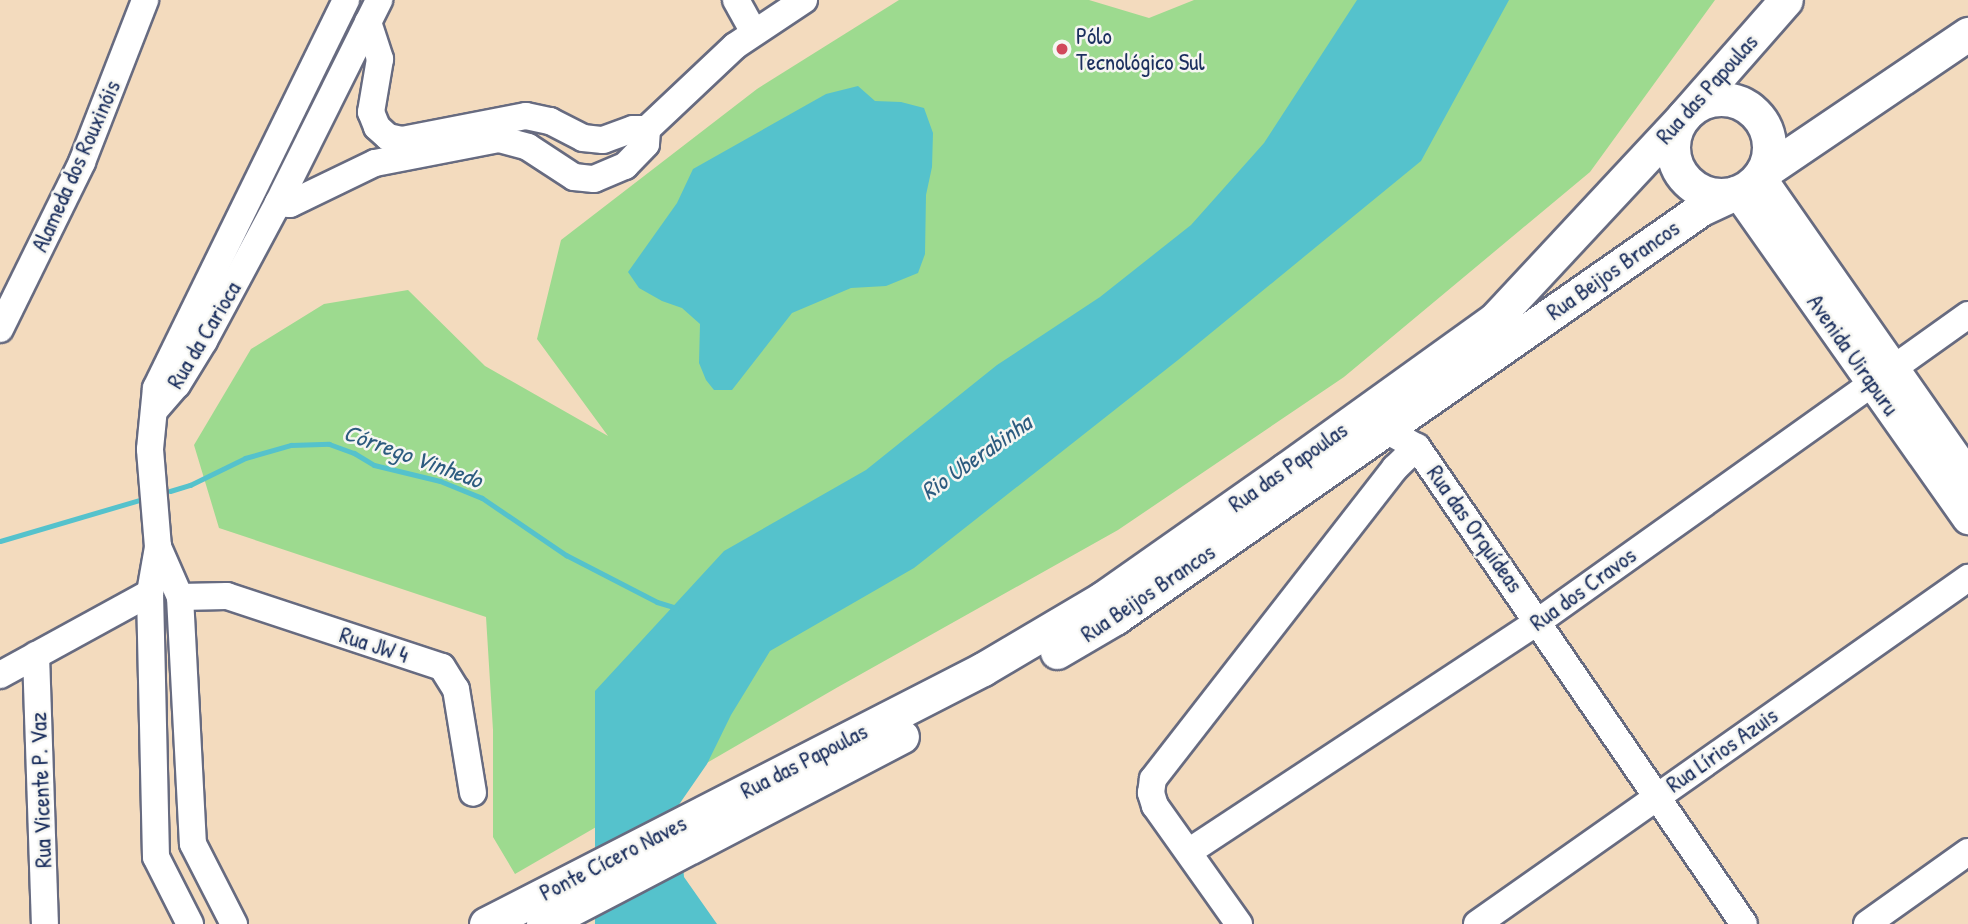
<!DOCTYPE html>
<html>
<head>
<meta charset="utf-8">
<style>
  body { margin:0 }
  #map { position:relative; width:1968px; height:924px; overflow:hidden; background:#f3dbbe; font-family:"Patrick Hand",sans-serif }
  div>[style] { position:absolute }
  .green>* { inset:0; background:#9dda8f }
  .water>* { inset:0; background:#55c2cc }
  .stream>* { height:5px; margin:-2.5px; padding:0 2.5px; transform-origin:2.5px; border-radius:2.5px; background:#55c2cc }
  .roads { filter:drop-shadow(2px 0 #676b80) drop-shadow(-2px 0 #676b80) drop-shadow(0 2px #676b80) drop-shadow(0 -2px #676b80) }
  .minor>* { height:26px; margin:-13px; padding:0 13px; transform-origin:13px; border-radius:13px; background:#fff }
  .major>* { height:33px; margin:-16.5px; padding:0 16.5px; transform-origin:16.5px; border-radius:16.5px; background:#fff }
  .major>.ring { margin:-16.5px; padding:0; box-sizing:content-box; background:none; border:33px solid #fff; border-radius:50% }
  .dots>* { width:19px; height:19px; translate:-50% -50%; box-sizing:border-box; border:4px solid #f6f6f2; border-radius:50% }
  span { translate:-50% -50%; white-space:nowrap; text-align:center; line-height:1.15; -webkit-text-stroke:5px #f6f6f2; paint-order:stroke }
  .poi-label { font-size:23px; color:#1b2f5e }
  .left { translate:0 -50%; text-align:left }
  .street-label { font-size:23px; color:#1b2f5e }
  .water-label { font-size:24px; color:#2c5b7f; font-style:italic }
</style>
</head>
<body>
<div id="map">
  <div class="green">
    <i style="clip-path:polygon(899px 0,1089px 0,1149px 18px,1194px 0,1715px 0,1590px 172px,1344px 377px,1118px 530px,838px 687px,515px 874px,493px 837px,493px 730px,486px 617px,219px 528px,194px 445px,251px 349px,324px 304px,408px 290px,485px 366px,608px 436px,537px 339px,561px 240px,757px 89px)"></i>
  </div>
  <div class="water">
    <i style="clip-path:polygon(1357px 0,1509px 0,1421px 161px,1178px 360px,914px 568px,770px 651px,731px 715px,707px 764px,678px 806px,684px 877px,717px 924px,595px 924px,595px 691px,724px 551px,866px 470px,997px 365px,1100px 297px,1191px 225px,1264px 143px)"></i>
    <i style="clip-path:polygon(858px 86px,875px 101px,901px 102px,924px 108px,933px 133px,932px 167px,926px 195px,925px 254px,918px 273px,886px 286px,851px 288px,792px 313px,732px 390px,714px 390px,706px 380px,699px 363px,700px 324px,682px 308px,662px 301px,639px 288px,628px 272px,677px 203px,693px 169px,826px 94px)"></i>
  </div>
  <div class="stream">
    <i style="left:170px;top:491px;width:21px;rotate:-17deg"></i>
    <i style="left:190px;top:485px;width:61px;rotate:-26.1deg"></i>
    <i style="left:245px;top:458px;width:48px;rotate:-15.8deg"></i>
    <i style="left:291px;top:445px;width:38px;rotate:-2deg"></i>
    <i style="left:329px;top:444px;width:27px;rotate:20deg"></i>
    <i style="left:354px;top:453px;width:23px;rotate:31deg"></i>
    <i style="left:374px;top:465px;width:68px;rotate:13.6deg"></i>
    <i style="left:440px;top:481px;width:45px;rotate:22deg"></i>
    <i style="left:482px;top:498px;width:102px;rotate:34.2deg"></i>
    <i style="left:566px;top:555px;width:102px;rotate:27.3deg"></i>
    <i style="left:657px;top:602px;width:21px;rotate:17deg"></i>
    <i style="left:0;top:541px;width:152px;rotate:-16.4deg"></i>
  </div>
  <div class="roads">
    <div class="minor">
      <i style="left:736px;top:0;width:37px;rotate:61deg"></i>
      <i style="left:368px;top:22px;width:39px;rotate:72deg"></i>
      <i style="left:380px;top:59px;width:54px;rotate:99.6deg"></i>
      <i style="left:371px;top:112px;width:16px;rotate:68deg"></i>
      <i style="left:377px;top:127px;width:15px;rotate:42deg"></i>
      <i style="left:388px;top:137px;width:14px;rotate:12deg"></i>
      <i style="left:402px;top:140px;width:126px;rotate:-11deg"></i>
      <i style="left:526px;top:116px;width:25px;rotate:12deg"></i>
      <i style="left:550px;top:121px;width:37px;rotate:27deg"></i>
      <i style="left:583px;top:138px;width:20px;rotate:6deg"></i>
      <i style="left:603px;top:140px;width:32px;rotate:-20deg"></i>
      <i style="left:633px;top:129px;width:14px"></i>
      <i style="left:647px;top:129px;width:121px;rotate:-43.3deg"></i>
      <i style="left:735px;top:46px;width:83px;rotate:-33.7deg"></i>
      <i style="left:278px;top:203px;width:12px;rotate:5deg"></i>
      <i style="left:290px;top:204px;width:94px;rotate:-25.8deg"></i>
      <i style="left:375px;top:163px;width:126px;rotate:-11deg"></i>
      <i style="left:499px;top:139px;width:30px;rotate:15deg"></i>
      <i style="left:528px;top:147px;width:55px;rotate:33.1deg"></i>
      <i style="left:574px;top:177px;width:20px;rotate:6deg"></i>
      <i style="left:594px;top:179px;width:34px;rotate:-23deg"></i>
      <i style="left:625px;top:166px;width:30px;rotate:-46deg"></i>
      <i style="left:646px;top:144px;width:15px;rotate:-86deg"></i>
      <i style="left:0;top:329px;width:186px;rotate:-63.8deg"></i>
      <i style="left:82px;top:162px;width:174px;rotate:-68.7deg"></i>
      <i style="left:154px;top:411px;width:35px;rotate:-49deg"></i>
      <i style="left:177px;top:385px;width:52px;rotate:-58.5deg"></i>
      <i style="left:204px;top:341px;width:157px;rotate:-61.8deg"></i>
      <i style="left:278px;top:203px;width:227px;rotate:-63.5deg"></i>
      <i style="left:1386px;top:430px;width:35px;rotate:29deg"></i>
      <i style="left:1417px;top:447px;width:578px;rotate:55.57deg"></i>
      <i style="left:158px;top:547px;width:55px;rotate:66.3deg"></i>
      <i style="left:180px;top:597px;width:247px;rotate:87deg"></i>
      <i style="left:193px;top:844px;width:90px;rotate:62.9deg"></i>
      <i style="left:180px;top:597px;width:47px;rotate:-1.2deg"></i>
      <i style="left:227px;top:596px;width:226px;rotate:18.3deg"></i>
      <i style="left:442px;top:667px;width:26px;rotate:58deg"></i>
      <i style="left:456px;top:689px;width:105px;rotate:80.7deg"></i>
      <i style="left:36px;top:655px;width:269px;rotate:88.1deg"></i>
      <i style="left:0;top:675px;width:171px;rotate:-28.7deg"></i>
      <i style="left:1190px;top:851px;width:418px;rotate:-33.4deg"></i>
      <i style="left:1539px;top:621px;width:527px;rotate:-35.5deg"></i>
      <i style="left:190px;top:924px;width:75px;rotate:-116.9deg"></i>
      <i style="left:156px;top:857px;width:264px;rotate:-91.3deg"></i>
      <i style="left:150px;top:593px;width:47px;rotate:-80.1deg"></i>
      <i style="left:158px;top:547px;width:98px;rotate:-94.7deg"></i>
      <i style="left:150px;top:449px;width:61px;rotate:-84.4deg"></i>
      <i style="left:156px;top:388px;width:432px;rotate:-63.9deg"></i>
      <i style="left:1239px;top:924px;width:145px;rotate:-125.4deg"></i>
      <i style="left:1155px;top:806px;width:14px;rotate:-107deg"></i>
      <i style="left:1151px;top:793px;width:14px;rotate:-82deg"></i>
      <i style="left:1153px;top:779px;width:394px;rotate:-52.1deg"></i>
      <i style="left:1395px;top:468px;width:30px;rotate:-44deg"></i>
      <i style="left:1477px;top:924px;width:601px;rotate:-35.17deg"></i>
      <i style="left:1867px;top:924px;width:124px;rotate:-35.5deg"></i>
    </div>
    <div class="major">
      <i class="ring" style="left:1673px;top:99px;width:63px;height:63px"></i>
      <i style="left:1761px;top:174px;width:250px;rotate:-34.1deg"></i>
      <i style="left:1759px;top:178px;width:366px;rotate:55.1deg"></i>
      <i style="left:1739px;top:192px;width:398px;rotate:54.8deg"></i>
      <i style="left:1057px;top:652px;width:67px;rotate:-30.4deg"></i>
      <i style="left:1115px;top:618px;width:715px;rotate:-34.91deg"></i>
      <i style="left:1701px;top:209px;width:38px;rotate:-25deg"></i>
      <i style="left:486px;top:924px;width:559px;rotate:-27.16deg"></i>
      <i style="left:983px;top:669px;width:139px;rotate:-30.6deg"></i>
      <i style="left:1103px;top:598px;width:223px;rotate:-35.1deg"></i>
      <i style="left:1285px;top:470px;width:259px;rotate:-35.7deg"></i>
      <i style="left:1495px;top:319px;width:277px;rotate:-47deg"></i>
      <i style="left:1684px;top:116px;width:154px;rotate:-48.7deg"></i>
      <i style="left:543px;top:924px;width:405px;rotate:-27.6deg"></i>
    </div>
  </div>
  <div class="dots">
    <i style="left:1062px;top:49px;background:#d1495b"></i>
  </div>
  <div class="poi-label">
    <span class="left" style="left:1076px;top:49px">Pólo<br>Tecnológico Sul</span>
  </div>
  <div class="street-label">
    <span style="left:1707px;top:89px;rotate:-48deg">Rua das Papoulas</span>
    <span style="left:76px;top:166px;rotate:-66deg">Alameda dos Rouxinóis</span>
    <span style="left:1613px;top:270px;rotate:-35deg">Rua Beijos Brancos</span>
    <span style="left:204px;top:335px;rotate:-59deg">Rua da Carioca</span>
    <span style="left:1853px;top:355px;rotate:55deg">Avenida Uirapuru</span>
    <span style="left:1288px;top:467px;rotate:-35deg">Rua das Papoulas</span>
    <span style="left:1475px;top:529px;rotate:55deg">Rua das Orquídeas</span>
    <span style="left:1583px;top:589px;rotate:-36deg">Rua dos Cravos</span>
    <span style="left:1148px;top:593px;rotate:-34deg">Rua Beijos Brancos</span>
    <span style="left:374px;top:645px;rotate:18deg">Rua JW 4</span>
    <span style="left:1722px;top:750px;rotate:-35deg">Rua Lírios Azuis</span>
    <span style="left:804px;top:761px;rotate:-27deg">Rua das Papoulas</span>
    <span style="left:41px;top:790px;rotate:-92deg">Rua Vicente P. Vaz</span>
    <span style="left:613px;top:858px;rotate:-27deg">Ponte Cícero Naves</span>
  </div>
  <div class="water-label">
    <span style="left:413px;top:456px;rotate:20deg">Córrego Vinhedo</span>
    <span style="left:976px;top:457px;rotate:-35deg">Rio Uberabinha</span>
  </div>
</div>
</body>
</html>
